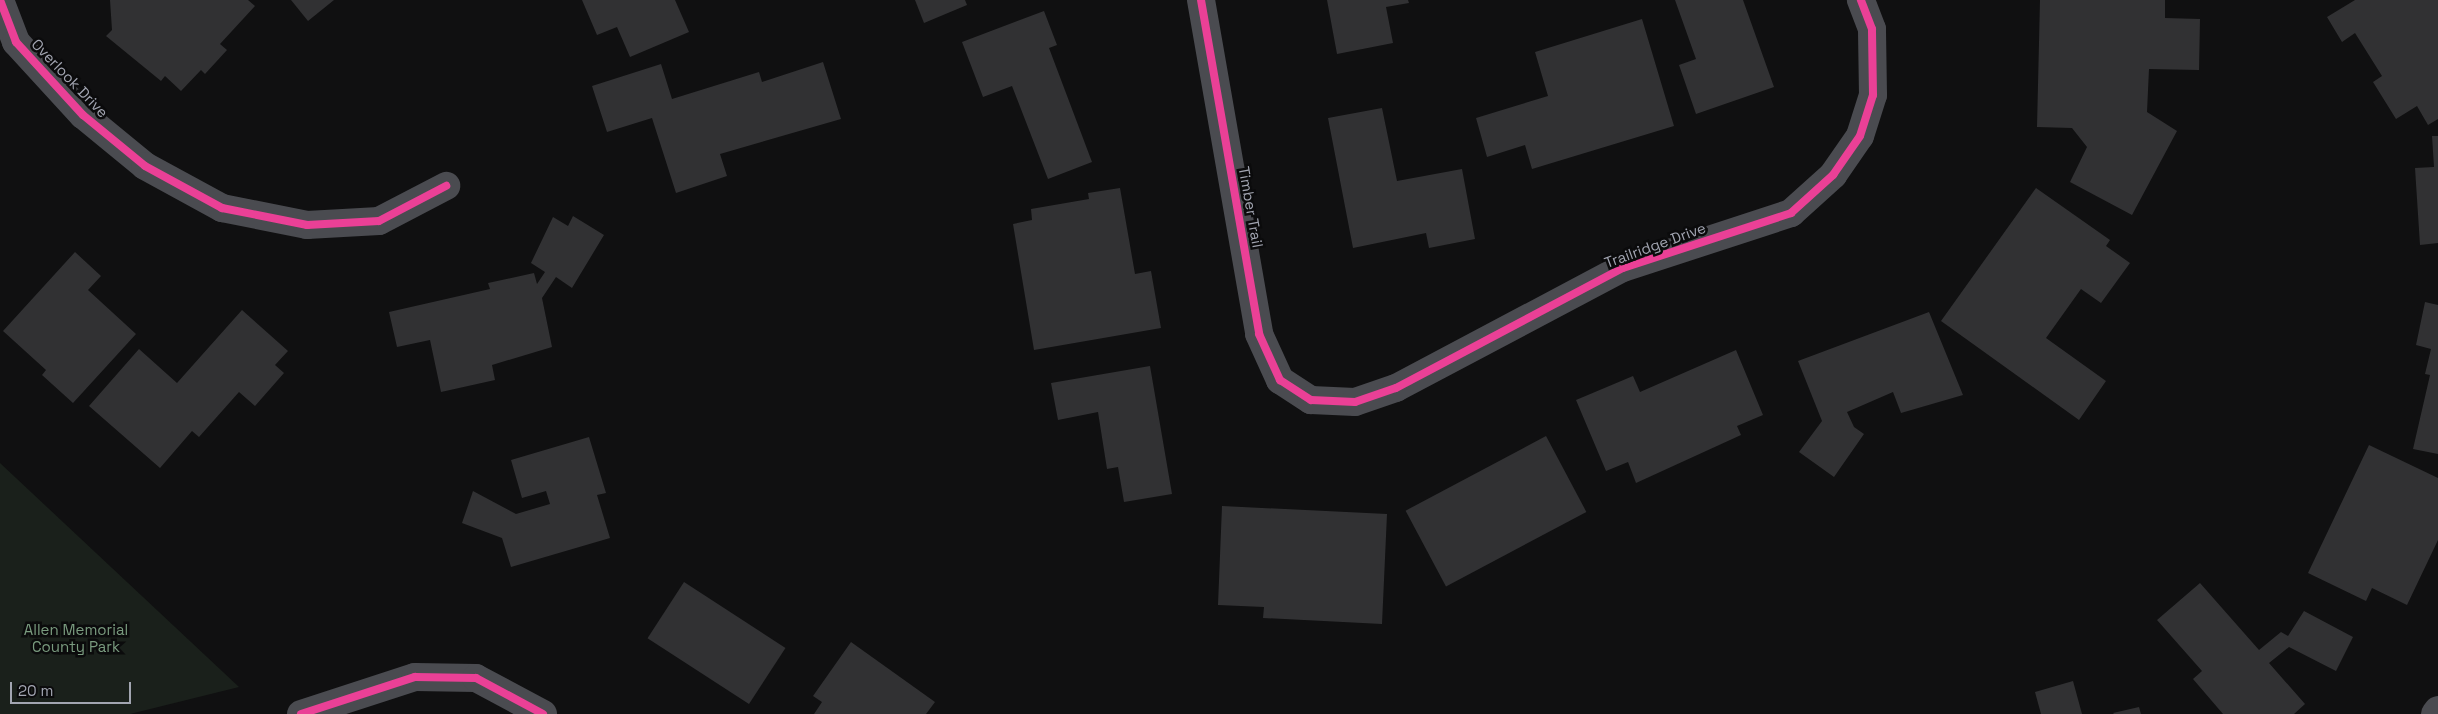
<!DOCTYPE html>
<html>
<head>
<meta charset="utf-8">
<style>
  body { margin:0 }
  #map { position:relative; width:2438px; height:714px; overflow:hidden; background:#101011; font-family:"Space Grotesk",sans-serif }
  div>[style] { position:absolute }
  .green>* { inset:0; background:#1a201b }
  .building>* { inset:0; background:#313133; transform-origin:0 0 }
  .minor>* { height:28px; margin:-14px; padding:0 14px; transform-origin:14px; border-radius:14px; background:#4a4b50 }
  .cycleway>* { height:8px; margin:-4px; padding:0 4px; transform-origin:4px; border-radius:4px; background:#ea4096 }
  span { translate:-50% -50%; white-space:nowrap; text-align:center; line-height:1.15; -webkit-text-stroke:5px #0b0b0c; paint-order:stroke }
  .street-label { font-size:15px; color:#a2a5b1 }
  .park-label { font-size:15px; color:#7a9b7f }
  .scale { position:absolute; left:10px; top:682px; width:121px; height:22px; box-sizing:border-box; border:2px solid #a2a5b1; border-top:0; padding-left:6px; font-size:15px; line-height:18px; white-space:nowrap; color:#a2a5b1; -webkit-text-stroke:4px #0b0b0c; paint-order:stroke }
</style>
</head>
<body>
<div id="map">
  <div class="green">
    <i style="clip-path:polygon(0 463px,239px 687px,130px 714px,0 714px)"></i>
  </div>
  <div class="building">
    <i style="clip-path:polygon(110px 0,248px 0,255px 6px,220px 44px,227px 50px,205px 74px,201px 70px,181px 91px,165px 76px,161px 81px,106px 36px,112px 30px)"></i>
    <i style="clip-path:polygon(291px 0,334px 0,308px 21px)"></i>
    <i style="clip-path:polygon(582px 0,675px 0,689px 32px,630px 57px,617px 27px,597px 35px)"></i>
    <i style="clip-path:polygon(915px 0,965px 0,967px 5px,924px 23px)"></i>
    <i style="clip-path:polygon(1327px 0,1408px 0,1409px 3px,1386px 7px,1393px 43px,1337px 54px)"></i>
    <i style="clip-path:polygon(1675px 0,1743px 0,1774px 87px,1696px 114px,1679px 65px,1696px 59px)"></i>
    <i style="clip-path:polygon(2040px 0,2165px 0,2165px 18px,2200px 19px,2199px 70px,2149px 69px,2147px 112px,2177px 131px,2132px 215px,2070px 182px,2087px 147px,2072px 128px,2037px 127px)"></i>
    <i style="clip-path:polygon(2355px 0,2438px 0,2438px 119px,2428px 125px,2417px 106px,2396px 119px,2373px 82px,2382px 76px,2355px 33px,2342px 42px,2327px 17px)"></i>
    <i style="clip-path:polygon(1044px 11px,1057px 45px,1049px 48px,1092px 162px,1048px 179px,1012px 86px,983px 97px,962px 42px)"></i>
    <i style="clip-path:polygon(1642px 19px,1674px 126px,1532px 169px,1525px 145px,1487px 157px,1476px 118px,1548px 96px,1535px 52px)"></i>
    <i style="clip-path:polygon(823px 62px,841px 119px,720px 154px,727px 176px,676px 193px,652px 118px,607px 132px,592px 86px,661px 64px,672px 99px,759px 72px,762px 82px)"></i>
    <i style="clip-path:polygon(1382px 108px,1397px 181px,1462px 169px,1475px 239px,1429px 248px,1426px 233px,1353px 248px,1328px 118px)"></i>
    <i style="clip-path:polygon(2432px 136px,2438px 136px,2438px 243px,2420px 245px,2415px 168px,2434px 167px)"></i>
    <i style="clip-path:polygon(1120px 188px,1135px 274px,1151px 271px,1161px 328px,1034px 350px,1013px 224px,1032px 220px,1031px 209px,1089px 199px,1088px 193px)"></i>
    <i style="clip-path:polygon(2036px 188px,2110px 240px,2106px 246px,2130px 263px,2101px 303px,2081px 289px,2046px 338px,2106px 381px,2079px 420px,1941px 321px)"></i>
    <i style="clip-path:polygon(573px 216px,604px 235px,572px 288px,556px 277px,542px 298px,552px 347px,492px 365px,495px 380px,441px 392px,430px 340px,397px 347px,389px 312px,490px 289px,488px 283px,534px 273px,537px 284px,545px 272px,531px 263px,553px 217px,568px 226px)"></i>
    <i style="clip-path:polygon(75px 252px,101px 276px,88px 290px,136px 334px,73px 403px,42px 375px,46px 370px,3px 331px)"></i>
    <i style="clip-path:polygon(2425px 302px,2438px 305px,2438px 454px,2413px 449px,2430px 375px,2425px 374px,2431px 349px,2416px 345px)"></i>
    <i style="clip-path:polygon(242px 310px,288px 351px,275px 365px,284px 373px,255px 406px,239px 392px,199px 437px,192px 431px,160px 468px,89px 406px,139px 349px,177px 383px)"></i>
    <i style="clip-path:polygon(1929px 312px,1963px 395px,1901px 413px,1893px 392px,1847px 412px,1854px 427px,1864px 434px,1834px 477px,1799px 452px,1822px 421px,1798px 361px)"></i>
    <i style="clip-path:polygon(1736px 350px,1763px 415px,1737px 426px,1741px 435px,1636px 483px,1628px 462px,1606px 471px,1576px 400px,1633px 376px,1640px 392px)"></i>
    <i style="clip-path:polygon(1150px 366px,1172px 494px,1124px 502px,1118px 467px,1107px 469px,1098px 412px,1058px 420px,1051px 383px)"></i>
    <i style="left:1546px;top:436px;width:86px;height:159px;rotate:62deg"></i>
    <i style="clip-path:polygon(589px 437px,606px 493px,597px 495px,610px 538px,511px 567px,502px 538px,462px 523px,473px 491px,516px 514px,550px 504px,546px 491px,522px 498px,511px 460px)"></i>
    <i style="clip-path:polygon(2369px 445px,2438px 478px,2438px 540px,2407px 605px,2372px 588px,2366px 601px,2308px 573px)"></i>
    <i style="clip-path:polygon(1222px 506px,1387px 514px,1382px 624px,1263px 618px,1264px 607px,1218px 605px)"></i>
    <i style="left:684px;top:582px;width:121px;height:67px;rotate:33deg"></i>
    <i style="clip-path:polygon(2200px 583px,2259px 650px,2281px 632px,2288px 636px,2304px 611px,2353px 637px,2336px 671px,2289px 647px,2269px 663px,2305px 704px,2294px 714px,2223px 714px,2193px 679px,2202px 671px,2157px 620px)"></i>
    <i style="clip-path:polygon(851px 642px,935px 702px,926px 714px,814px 714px,822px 702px,813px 696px)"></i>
    <i style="clip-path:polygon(2073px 681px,2082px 714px,2041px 714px,2035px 692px)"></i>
    <i style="clip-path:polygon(2139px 707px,2141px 714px,2114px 714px,2113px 713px)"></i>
  </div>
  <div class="minor">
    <i style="left:0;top:0;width:45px;rotate:69.1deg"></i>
    <i style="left:16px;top:42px;width:99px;rotate:47.5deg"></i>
    <i style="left:83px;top:115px;width:80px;rotate:39.4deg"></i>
    <i style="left:145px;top:166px;width:88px;rotate:28.6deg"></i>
    <i style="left:222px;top:208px;width:87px;rotate:11.3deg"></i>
    <i style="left:307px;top:225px;width:72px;rotate:-3.2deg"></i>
    <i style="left:379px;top:221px;width:76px;rotate:-27.6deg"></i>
    <i style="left:1201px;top:0;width:339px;rotate:80.1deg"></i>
    <i style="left:1259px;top:334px;width:51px;rotate:65.5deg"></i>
    <i style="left:1280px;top:380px;width:37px;rotate:33deg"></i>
    <i style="left:1311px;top:400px;width:44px;rotate:2.6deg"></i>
    <i style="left:1355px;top:402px;width:43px;rotate:-18.9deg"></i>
    <i style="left:1396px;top:388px;width:257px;rotate:-27.9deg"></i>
    <i style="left:1623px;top:268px;width:177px;rotate:-18.1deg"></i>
    <i style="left:1791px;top:213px;width:57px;rotate:-42.1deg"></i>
    <i style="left:1833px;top:175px;width:47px;rotate:-55.3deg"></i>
    <i style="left:1860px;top:136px;width:43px;rotate:-72.4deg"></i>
    <i style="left:1873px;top:95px;width:66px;rotate:-90.9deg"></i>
    <i style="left:1872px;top:29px;width:31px;rotate:-111deg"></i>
    <i style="left:301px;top:714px;width:120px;rotate:-18deg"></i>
    <i style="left:415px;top:677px;width:61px;rotate:0.9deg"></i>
    <i style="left:476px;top:678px;width:76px;rotate:28.2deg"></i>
    <i style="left:2435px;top:714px;width:5px;rotate:-53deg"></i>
  </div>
  <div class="cycleway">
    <i style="left:0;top:0;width:45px;rotate:69.1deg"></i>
    <i style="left:16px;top:42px;width:99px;rotate:47.5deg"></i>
    <i style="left:83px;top:115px;width:80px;rotate:39.4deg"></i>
    <i style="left:145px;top:166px;width:88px;rotate:28.6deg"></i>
    <i style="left:222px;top:208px;width:87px;rotate:11.3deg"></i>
    <i style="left:307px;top:225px;width:72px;rotate:-3.2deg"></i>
    <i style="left:379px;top:221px;width:76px;rotate:-27.6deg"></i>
    <i style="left:1201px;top:0;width:339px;rotate:80.1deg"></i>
    <i style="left:1259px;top:334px;width:51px;rotate:65.5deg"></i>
    <i style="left:1280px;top:380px;width:37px;rotate:33deg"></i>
    <i style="left:1311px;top:400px;width:44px;rotate:2.6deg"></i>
    <i style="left:1355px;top:402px;width:43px;rotate:-18.9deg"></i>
    <i style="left:1396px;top:388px;width:257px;rotate:-27.9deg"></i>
    <i style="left:1623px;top:268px;width:177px;rotate:-18.1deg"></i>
    <i style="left:1791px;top:213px;width:57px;rotate:-42.1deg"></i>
    <i style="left:1833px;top:175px;width:47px;rotate:-55.3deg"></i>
    <i style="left:1860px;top:136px;width:43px;rotate:-72.4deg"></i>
    <i style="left:1873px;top:95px;width:66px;rotate:-90.9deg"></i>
    <i style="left:1872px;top:29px;width:31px;rotate:-111deg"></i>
    <i style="left:301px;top:714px;width:120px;rotate:-18deg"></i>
    <i style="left:415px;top:677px;width:61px;rotate:0.9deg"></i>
    <i style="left:476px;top:678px;width:76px;rotate:28.2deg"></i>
  </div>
  <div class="street-label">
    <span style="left:70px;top:78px;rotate:46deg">Overlook Drive</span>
    <span style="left:1251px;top:207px;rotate:80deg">Timber Trail</span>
    <span style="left:1655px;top:245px;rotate:-20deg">Trailridge Drive</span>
  </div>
  <div class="park-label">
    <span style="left:76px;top:638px">Allen Memorial<br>County Park</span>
  </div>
  <div class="scale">20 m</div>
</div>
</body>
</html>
